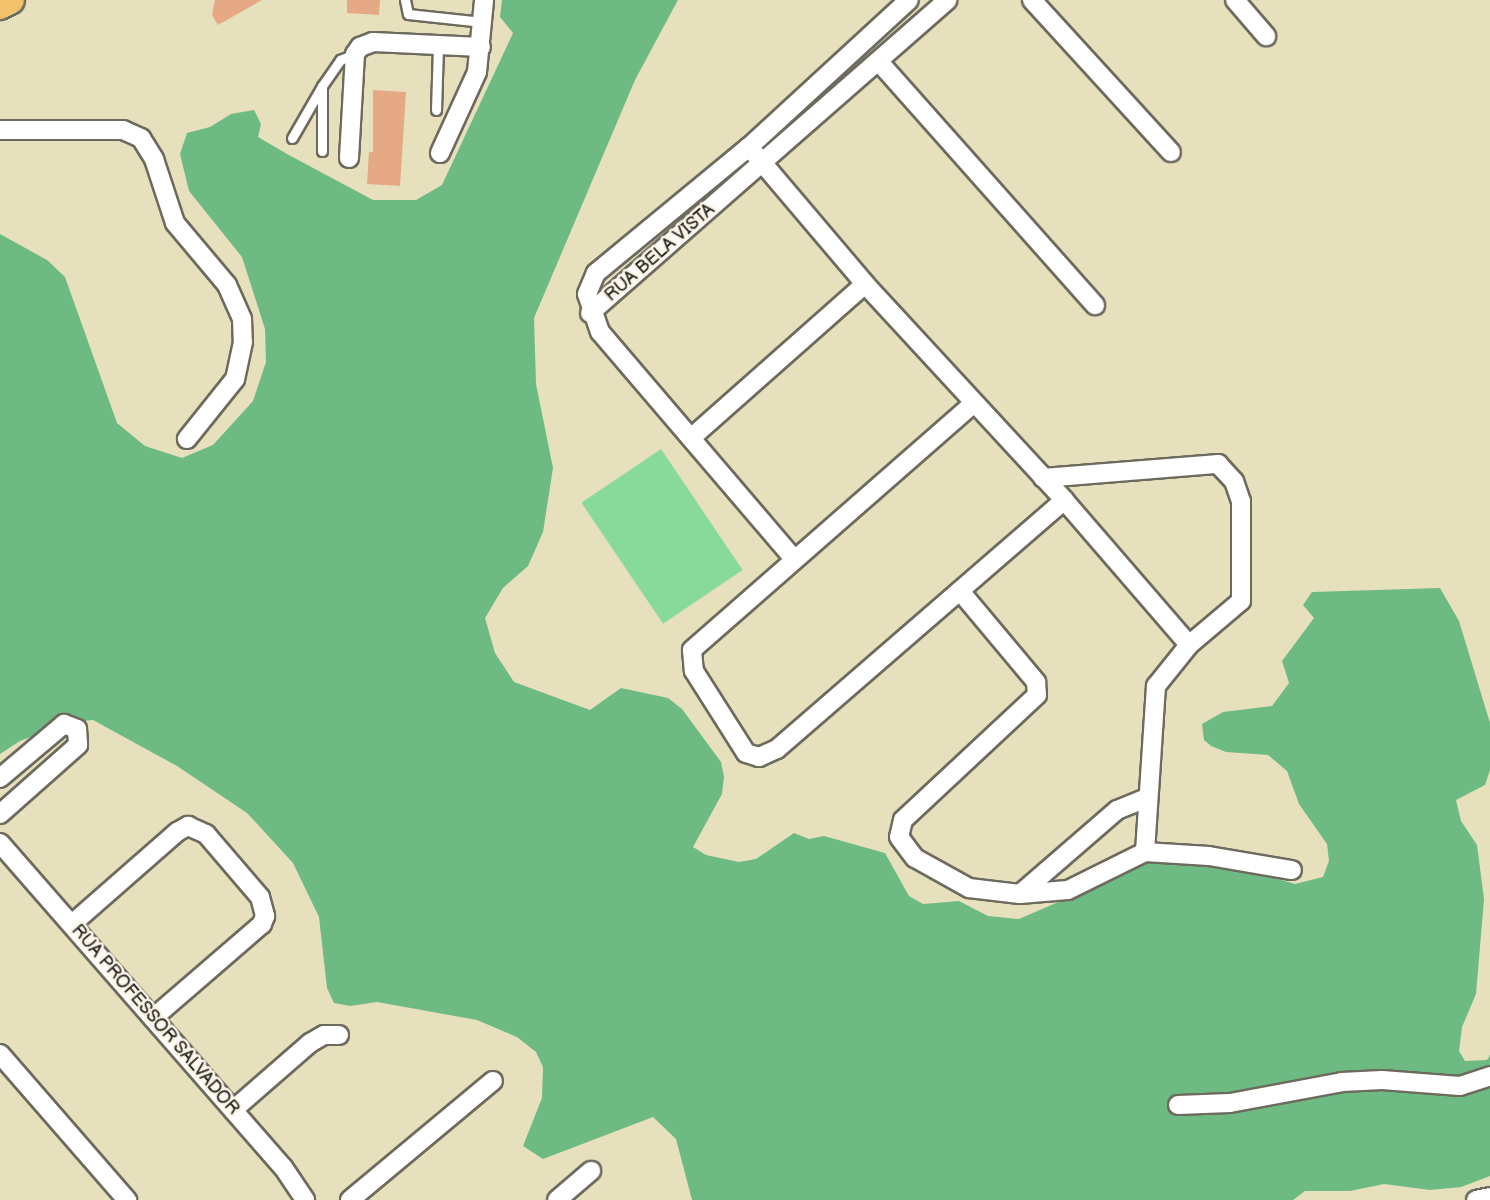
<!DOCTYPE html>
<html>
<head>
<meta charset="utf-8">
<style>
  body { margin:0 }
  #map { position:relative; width:1490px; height:1200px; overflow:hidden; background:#e7e0bc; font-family:"Balsamiq Sans",sans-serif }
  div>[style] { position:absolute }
  .green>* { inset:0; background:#88da9b; transform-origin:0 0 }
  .forest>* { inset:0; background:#6eba83 }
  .building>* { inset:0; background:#e5aa85 }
  .roads { filter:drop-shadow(2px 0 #6d6a5e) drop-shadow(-2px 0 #6d6a5e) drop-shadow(0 2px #6d6a5e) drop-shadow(0 -2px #6d6a5e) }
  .service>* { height:9px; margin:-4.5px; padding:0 4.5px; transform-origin:4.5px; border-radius:4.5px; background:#fff }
  .minor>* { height:18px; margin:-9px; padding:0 9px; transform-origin:9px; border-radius:9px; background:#fff }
  .primary>* { height:28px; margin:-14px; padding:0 14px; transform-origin:14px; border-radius:14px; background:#f2c36a }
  span { translate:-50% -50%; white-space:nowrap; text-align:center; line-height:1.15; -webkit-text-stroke:5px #fcf5e5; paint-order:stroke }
  .street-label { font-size:18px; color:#2b2b2b }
</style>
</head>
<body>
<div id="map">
  <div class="green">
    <i style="left:661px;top:449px;width:146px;height:96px;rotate:56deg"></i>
  </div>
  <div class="forest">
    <i style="clip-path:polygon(502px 0,678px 0,635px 80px,534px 318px,536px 384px,553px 468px,543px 532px,528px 566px,503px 588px,485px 618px,495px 653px,514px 682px,590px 710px,621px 688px,668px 698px,682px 709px,721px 762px,724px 777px,722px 794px,693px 847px,706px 855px,739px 862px,756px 859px,794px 833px,809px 839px,824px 836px,885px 853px,909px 896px,923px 904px,959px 901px,988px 916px,1019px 919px,1056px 903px,1070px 891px,1149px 859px,1222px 863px,1295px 884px,1323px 877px,1329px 861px,1327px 844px,1299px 804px,1287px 771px,1268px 755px,1226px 752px,1211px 746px,1204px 740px,1202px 724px,1223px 712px,1272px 706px,1289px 683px,1282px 661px,1314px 618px,1303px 605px,1312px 592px,1440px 588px,1459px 621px,1490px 723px,1490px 770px,1485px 785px,1456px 800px,1461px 821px,1477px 845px,1484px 899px,1476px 994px,1462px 1027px,1459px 1051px,1465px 1061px,1487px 1060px,1490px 1055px,1490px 1176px,1461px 1187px,1430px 1190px,1384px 1184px,1350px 1191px,1305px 1191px,1293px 1200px,692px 1200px,676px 1139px,653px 1117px,543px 1159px,523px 1146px,542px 1098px,543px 1067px,536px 1052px,517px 1037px,477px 1020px,377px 1002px,350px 1006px,334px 1003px,327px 988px,319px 917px,293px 863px,247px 813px,177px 766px,93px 720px,70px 722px,20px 741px,0 754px,0 234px,47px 260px,65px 277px,117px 423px,145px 446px,182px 458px,213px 445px,253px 401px,266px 362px,265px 329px,242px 257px,189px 191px,180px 154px,187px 133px,210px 127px,231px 114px,254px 110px,261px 124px,258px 137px,287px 154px,373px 200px,416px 200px,442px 185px,513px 33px,500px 17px)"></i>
  </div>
  <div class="building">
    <i style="clip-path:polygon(215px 0,262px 0,218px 25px,212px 15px)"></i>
    <i style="clip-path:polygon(347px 0,380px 0,379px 15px,347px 13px)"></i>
    <i style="clip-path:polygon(373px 90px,406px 92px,400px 186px,367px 184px,369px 152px,373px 152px)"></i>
  </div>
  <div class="roads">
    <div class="service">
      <i style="left:405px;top:0;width:14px;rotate:78deg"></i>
      <i style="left:408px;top:14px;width:75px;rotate:6.1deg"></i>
      <i style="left:436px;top:110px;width:65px;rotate:-88.2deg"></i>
      <i style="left:292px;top:138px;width:58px;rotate:-59.9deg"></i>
      <i style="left:322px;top:151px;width:65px;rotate:-90deg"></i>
      <i style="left:322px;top:86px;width:32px;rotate:-55deg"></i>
      <i style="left:340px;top:60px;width:16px;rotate:-22deg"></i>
    </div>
    <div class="minor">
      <i style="left:1032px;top:0;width:206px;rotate:47.6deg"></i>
      <i style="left:1235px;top:0;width:48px;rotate:49.3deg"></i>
      <i style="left:880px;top:63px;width:324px;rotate:48.4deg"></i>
      <i style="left:0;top:130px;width:123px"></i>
      <i style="left:123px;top:130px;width:20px;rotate:24deg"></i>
      <i style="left:141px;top:138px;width:25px;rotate:58deg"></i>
      <i style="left:154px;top:159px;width:67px;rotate:71.8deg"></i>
      <i style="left:175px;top:223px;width:81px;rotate:50deg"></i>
      <i style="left:227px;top:285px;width:37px;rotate:66deg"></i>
      <i style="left:242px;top:319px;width:23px;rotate:88deg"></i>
      <i style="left:243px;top:342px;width:38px;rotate:102deg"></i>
      <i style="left:235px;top:379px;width:77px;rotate:128.7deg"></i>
      <i style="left:749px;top:147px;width:180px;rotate:49.7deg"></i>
      <i style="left:865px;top:284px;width:294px;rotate:47.3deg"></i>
      <i style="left:1064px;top:500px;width:191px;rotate:49.2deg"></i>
      <i style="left:440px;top:153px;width:89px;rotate:-65.4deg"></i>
      <i style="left:477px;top:72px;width:72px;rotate:-84.4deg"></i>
      <i style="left:349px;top:158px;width:104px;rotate:-86.7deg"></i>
      <i style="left:355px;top:54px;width:9px;rotate:-54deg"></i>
      <i style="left:360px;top:47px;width:14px;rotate:-21deg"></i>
      <i style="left:373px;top:42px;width:108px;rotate:2.7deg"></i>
      <i style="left:590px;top:313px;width:475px;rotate:-41.2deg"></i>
      <i style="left:974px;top:403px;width:375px;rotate:138.8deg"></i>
      <i style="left:692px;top:650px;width:21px;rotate:85deg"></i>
      <i style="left:694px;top:671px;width:97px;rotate:57.6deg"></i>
      <i style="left:746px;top:753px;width:14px;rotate:17deg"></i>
      <i style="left:759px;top:757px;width:20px;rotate:-24deg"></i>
      <i style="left:777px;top:749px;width:380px;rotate:-40.9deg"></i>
      <i style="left:691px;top:438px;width:232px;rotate:-41.5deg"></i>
      <i style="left:1043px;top:478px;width:176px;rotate:-4.6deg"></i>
      <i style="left:1218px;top:464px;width:23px;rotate:47deg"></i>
      <i style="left:1234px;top:481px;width:21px;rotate:71deg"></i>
      <i style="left:1241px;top:501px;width:100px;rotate:90deg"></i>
      <i style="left:1241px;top:601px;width:68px;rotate:139.8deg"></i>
      <i style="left:1189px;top:645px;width:53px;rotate:128.8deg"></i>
      <i style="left:1156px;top:686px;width:166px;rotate:93.8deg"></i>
      <i style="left:794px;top:559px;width:299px;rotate:-130.5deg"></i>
      <i style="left:600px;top:332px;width:40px;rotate:-108.9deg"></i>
      <i style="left:587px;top:294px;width:23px;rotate:-67deg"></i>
      <i style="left:596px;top:273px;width:198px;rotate:-39.5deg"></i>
      <i style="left:749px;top:147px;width:217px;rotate:-42.6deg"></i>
      <i style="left:960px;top:591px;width:119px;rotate:50.1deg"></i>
      <i style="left:1036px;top:682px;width:13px;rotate:86deg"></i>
      <i style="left:1037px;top:695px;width:183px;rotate:137deg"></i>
      <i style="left:903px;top:820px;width:17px;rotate:103deg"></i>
      <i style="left:899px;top:837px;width:26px;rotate:53deg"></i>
      <i style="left:915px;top:858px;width:62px;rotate:29.1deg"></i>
      <i style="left:969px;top:888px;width:51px;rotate:6.7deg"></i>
      <i style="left:1020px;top:894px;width:48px;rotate:-4.8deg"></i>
      <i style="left:1068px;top:890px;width:86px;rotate:-26.3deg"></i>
      <i style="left:1145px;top:852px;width:64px;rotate:3.6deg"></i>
      <i style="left:1209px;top:856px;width:84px;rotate:9.6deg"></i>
      <i style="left:0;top:778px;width:84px;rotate:-40.2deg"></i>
      <i style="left:64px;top:724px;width:14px;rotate:21deg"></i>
      <i style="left:77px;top:729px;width:16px;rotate:86deg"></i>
      <i style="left:78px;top:745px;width:104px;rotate:138.5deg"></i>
      <i style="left:0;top:843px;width:430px;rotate:48.9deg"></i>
      <i style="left:283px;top:1167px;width:40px;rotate:56deg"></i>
      <i style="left:1020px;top:894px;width:128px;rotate:-40.9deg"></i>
      <i style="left:1117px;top:810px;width:31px;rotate:-22deg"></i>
      <i style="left:72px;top:924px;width:140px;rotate:-41.2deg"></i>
      <i style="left:177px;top:832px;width:13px;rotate:-29deg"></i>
      <i style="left:188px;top:826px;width:20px;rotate:24deg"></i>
      <i style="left:206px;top:834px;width:83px;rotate:49.4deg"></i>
      <i style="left:260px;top:897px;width:20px;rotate:75deg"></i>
      <i style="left:265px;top:916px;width:9px;rotate:111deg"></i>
      <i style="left:262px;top:924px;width:144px;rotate:139.2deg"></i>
      <i style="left:0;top:1054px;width:194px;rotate:49deg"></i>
      <i style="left:1178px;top:1105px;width:52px;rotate:-2.2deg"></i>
      <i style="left:1230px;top:1103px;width:114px;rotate:-10.6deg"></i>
      <i style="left:1342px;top:1082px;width:40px;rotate:-2.9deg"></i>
      <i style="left:1382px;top:1080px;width:78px;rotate:4.4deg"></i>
      <i style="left:1460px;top:1086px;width:32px;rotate:-18deg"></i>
      <i style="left:233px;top:1110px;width:102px;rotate:-41deg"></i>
      <i style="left:310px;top:1043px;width:16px;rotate:-30deg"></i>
      <i style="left:324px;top:1035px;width:15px"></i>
      <i style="left:350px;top:1200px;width:186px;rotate:-39.8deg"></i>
      <i style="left:557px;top:1200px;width:45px;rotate:-40.5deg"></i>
      <i style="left:1476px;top:1200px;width:14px;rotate:-12deg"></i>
    </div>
    <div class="primary">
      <i style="left:0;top:5px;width:11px;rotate:-27deg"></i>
    </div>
  </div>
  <div class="street-label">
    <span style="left:660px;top:253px;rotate:-41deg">RUA BELA VISTA</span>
    <span style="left:155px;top:1020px;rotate:49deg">RUA PROFESSOR SALVADOR</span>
  </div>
</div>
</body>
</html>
